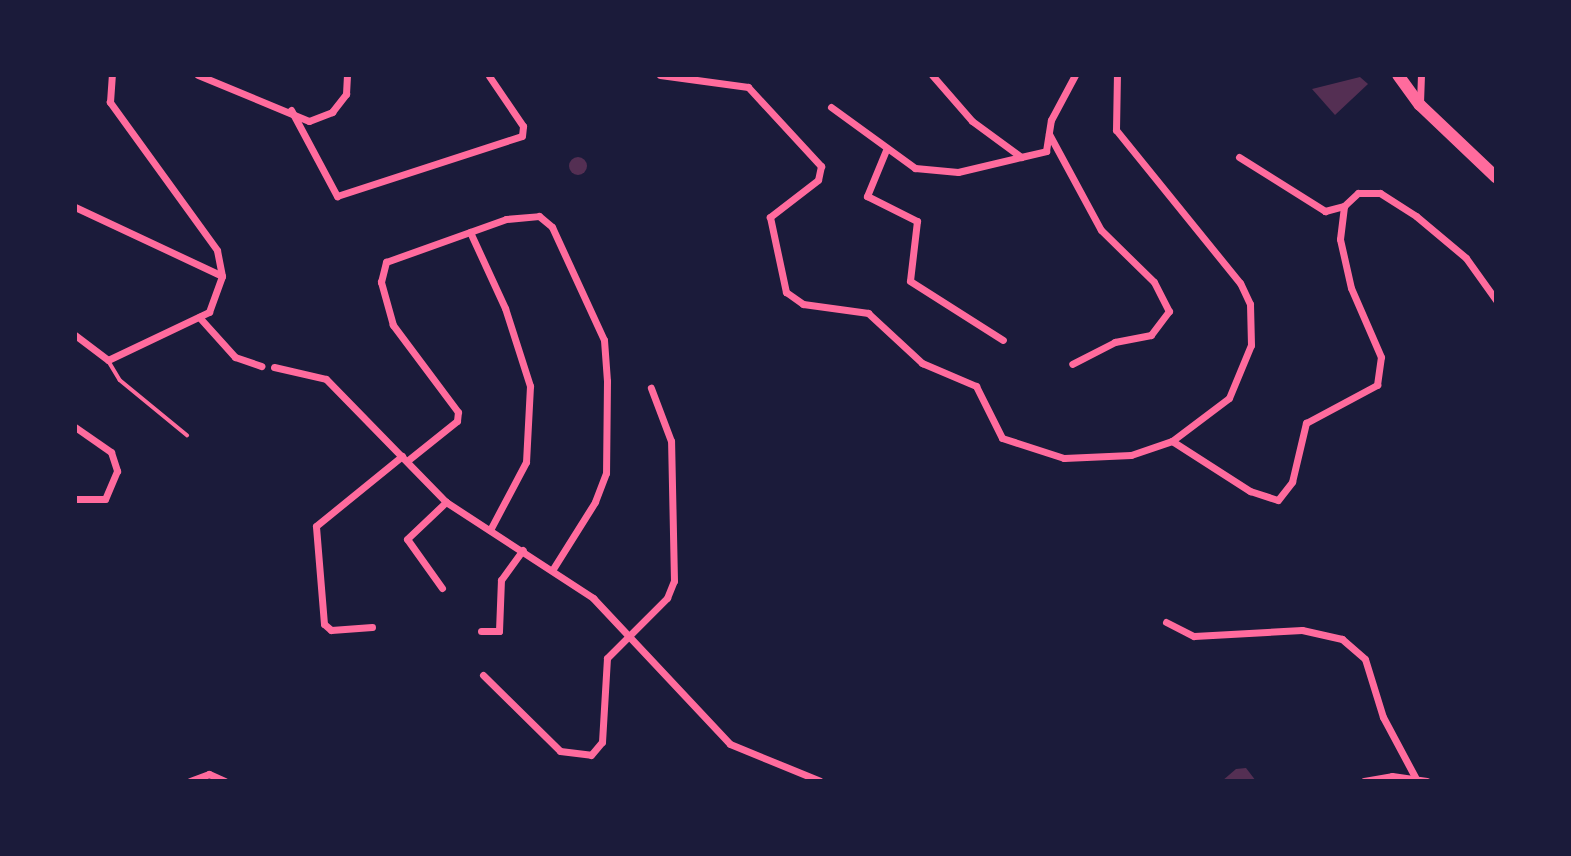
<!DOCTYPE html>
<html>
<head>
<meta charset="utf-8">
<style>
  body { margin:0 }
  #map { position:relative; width:1571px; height:856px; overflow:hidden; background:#1b1b3a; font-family:Merriweather,serif }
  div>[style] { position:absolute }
  .building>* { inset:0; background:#542f53 }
  .round { border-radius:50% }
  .service>* { height:3.5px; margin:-1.75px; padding:0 1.75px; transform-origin:1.75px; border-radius:1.75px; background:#ff6b9d }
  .minor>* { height:7px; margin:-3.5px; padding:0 3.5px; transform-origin:3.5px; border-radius:3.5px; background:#ff6b9d }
  .trunk>* { height:12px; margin:-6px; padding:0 6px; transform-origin:6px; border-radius:6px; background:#ff6b9d }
  span { translate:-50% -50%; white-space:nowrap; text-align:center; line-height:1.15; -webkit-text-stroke:7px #1b1b3a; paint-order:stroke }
  .frame { position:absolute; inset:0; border:77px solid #1b1b3a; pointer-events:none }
</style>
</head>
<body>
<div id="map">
  <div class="building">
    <i style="clip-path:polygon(1360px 77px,1368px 84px,1335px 115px,1312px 89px)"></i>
    <i class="round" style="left:569px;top:157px;width:18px;height:18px"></i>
    <i style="clip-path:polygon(1246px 768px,1256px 781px,1222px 781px,1236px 769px)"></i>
  </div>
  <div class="service">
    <i style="left:108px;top:360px;width:23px;rotate:59deg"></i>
    <i style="left:120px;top:380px;width:87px;rotate:39.4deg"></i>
  </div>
  <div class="minor">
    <i style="left:198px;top:75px;width:120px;rotate:22.5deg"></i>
    <i style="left:309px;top:121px;width:25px;rotate:-21deg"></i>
    <i style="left:332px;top:112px;width:23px;rotate:-52deg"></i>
    <i style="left:346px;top:94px;width:19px;rotate:-87deg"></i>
    <i style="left:660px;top:75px;width:89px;rotate:7.8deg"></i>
    <i style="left:748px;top:87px;width:108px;rotate:47.3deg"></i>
    <i style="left:821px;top:166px;width:14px;rotate:102deg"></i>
    <i style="left:818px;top:180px;width:61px;rotate:142.4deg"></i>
    <i style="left:770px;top:217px;width:77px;rotate:78deg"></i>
    <i style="left:786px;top:292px;width:21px;rotate:35deg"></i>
    <i style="left:803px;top:304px;width:66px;rotate:7.9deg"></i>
    <i style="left:868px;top:313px;width:74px;rotate:42.8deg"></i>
    <i style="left:922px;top:363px;width:59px;rotate:23.1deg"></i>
    <i style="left:976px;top:386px;width:58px;rotate:63.4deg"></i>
    <i style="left:1002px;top:438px;width:65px;rotate:17.9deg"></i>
    <i style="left:1064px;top:458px;width:67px;rotate:-2.6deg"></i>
    <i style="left:1131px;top:455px;width:43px;rotate:-18.9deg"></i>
    <i style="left:1172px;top:441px;width:71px;rotate:-37deg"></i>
    <i style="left:1229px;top:398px;width:57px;rotate:-67.5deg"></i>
    <i style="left:1251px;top:345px;width:41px;rotate:-91.4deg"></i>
    <i style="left:1250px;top:304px;width:23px;rotate:-115deg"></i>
    <i style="left:1240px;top:283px;width:197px;rotate:-129deg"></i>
    <i style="left:1116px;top:130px;width:55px;rotate:-89deg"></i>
    <i style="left:932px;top:75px;width:61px;rotate:49deg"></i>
    <i style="left:972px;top:121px;width:61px;rotate:36.3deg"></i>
    <i style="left:1021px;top:157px;width:26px;rotate:-13deg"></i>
    <i style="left:1046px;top:151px;width:31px;rotate:-81deg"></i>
    <i style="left:1051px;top:120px;width:51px;rotate:-61.9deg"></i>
    <i style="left:1420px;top:103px;width:28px;rotate:-88deg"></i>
    <i style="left:831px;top:107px;width:104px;rotate:36deg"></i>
    <i style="left:915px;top:168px;width:43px;rotate:5.3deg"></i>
    <i style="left:958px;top:172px;width:65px;rotate:-13.4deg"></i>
    <i style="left:291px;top:110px;width:98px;rotate:61.9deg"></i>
    <i style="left:337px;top:196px;width:194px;rotate:-18deg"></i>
    <i style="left:522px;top:136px;width:10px;rotate:-84deg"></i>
    <i style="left:523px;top:126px;width:60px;rotate:-124.2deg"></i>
    <i style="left:1049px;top:134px;width:109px;rotate:61.6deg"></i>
    <i style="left:1101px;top:230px;width:74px;rotate:44.5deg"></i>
    <i style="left:1154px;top:282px;width:33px;rotate:63deg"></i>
    <i style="left:1169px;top:311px;width:30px;rotate:127deg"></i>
    <i style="left:1151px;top:335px;width:37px;rotate:169deg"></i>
    <i style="left:1115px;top:342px;width:48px;rotate:152.9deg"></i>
    <i style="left:886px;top:150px;width:50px;rotate:112.4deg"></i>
    <i style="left:867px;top:196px;width:56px;rotate:26.6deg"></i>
    <i style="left:917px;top:221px;width:60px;rotate:96.7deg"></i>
    <i style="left:910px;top:281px;width:110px;rotate:32.4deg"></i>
    <i style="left:1239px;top:157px;width:102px;rotate:32.1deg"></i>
    <i style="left:1325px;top:211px;width:20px;rotate:-15deg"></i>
    <i style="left:75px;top:207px;width:162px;rotate:25.1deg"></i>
    <i style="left:470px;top:232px;width:84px;rotate:65.3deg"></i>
    <i style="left:505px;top:308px;width:82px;rotate:72.2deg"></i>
    <i style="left:530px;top:386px;width:76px;rotate:93deg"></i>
    <i style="left:526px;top:462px;width:77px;rotate:117.9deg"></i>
    <i style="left:199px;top:317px;width:54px;rotate:48deg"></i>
    <i style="left:235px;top:357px;width:28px;rotate:19deg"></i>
    <i style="left:75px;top:335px;width:41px;rotate:37.1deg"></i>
    <i style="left:108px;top:360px;width:112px;rotate:-25.4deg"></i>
    <i style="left:209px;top:312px;width:38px;rotate:-70deg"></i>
    <i style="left:222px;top:276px;width:26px;rotate:-101deg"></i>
    <i style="left:217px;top:250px;width:183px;rotate:-125.9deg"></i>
    <i style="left:110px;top:102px;width:27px;rotate:-86deg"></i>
    <i style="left:274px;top:367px;width:53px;rotate:13deg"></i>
    <i style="left:326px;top:379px;width:172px;rotate:45.7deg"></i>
    <i style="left:446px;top:502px;width:176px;rotate:33.1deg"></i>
    <i style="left:593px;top:598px;width:200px;rotate:46.8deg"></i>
    <i style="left:730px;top:744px;width:97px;rotate:22.3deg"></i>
    <i style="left:75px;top:427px;width:44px;rotate:34.8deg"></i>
    <i style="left:111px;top:452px;width:20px;rotate:72deg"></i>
    <i style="left:117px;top:471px;width:30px;rotate:113deg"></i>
    <i style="left:105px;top:499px;width:30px;rotate:180deg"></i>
    <i style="left:1172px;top:441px;width:93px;rotate:32.7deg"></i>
    <i style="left:1250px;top:491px;width:29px;rotate:18deg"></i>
    <i style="left:1278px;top:500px;width:23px;rotate:-52deg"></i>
    <i style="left:1292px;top:482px;width:61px;rotate:-76.7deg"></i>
    <i style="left:1306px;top:423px;width:81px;rotate:-28.2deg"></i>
    <i style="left:1377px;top:385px;width:28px;rotate:-82deg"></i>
    <i style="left:1381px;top:357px;width:75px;rotate:-113.5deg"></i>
    <i style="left:1351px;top:288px;width:50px;rotate:-102.7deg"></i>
    <i style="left:1340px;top:239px;width:33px;rotate:-83deg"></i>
    <i style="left:1344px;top:206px;width:19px;rotate:-43deg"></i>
    <i style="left:1358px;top:193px;width:22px"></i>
    <i style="left:1380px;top:193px;width:43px;rotate:32.6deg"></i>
    <i style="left:1416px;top:216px;width:65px;rotate:40deg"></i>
    <i style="left:1466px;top:258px;width:52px;rotate:54.5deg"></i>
    <i style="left:407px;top:461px;width:64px;rotate:-38.7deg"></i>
    <i style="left:457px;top:421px;width:9px;rotate:-84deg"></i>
    <i style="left:458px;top:412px;width:109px;rotate:-126.8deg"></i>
    <i style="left:393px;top:325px;width:45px;rotate:-105.6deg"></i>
    <i style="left:381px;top:282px;width:21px;rotate:-76deg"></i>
    <i style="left:386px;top:262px;width:127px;rotate:-19.7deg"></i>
    <i style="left:506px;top:219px;width:33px;rotate:-5deg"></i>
    <i style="left:539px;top:216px;width:17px;rotate:40deg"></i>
    <i style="left:552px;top:227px;width:124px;rotate:65.3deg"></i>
    <i style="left:604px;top:340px;width:41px;rotate:85.8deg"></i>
    <i style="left:607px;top:381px;width:92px;rotate:90.6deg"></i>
    <i style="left:606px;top:473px;width:31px;rotate:111deg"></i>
    <i style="left:595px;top:502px;width:79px;rotate:122.1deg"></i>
    <i style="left:442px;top:588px;width:60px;rotate:-125.5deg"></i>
    <i style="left:407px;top:539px;width:54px;rotate:-43.5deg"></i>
    <i style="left:1166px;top:622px;width:31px;rotate:27deg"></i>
    <i style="left:1194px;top:636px;width:108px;rotate:-3.2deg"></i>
    <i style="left:1302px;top:630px;width:41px;rotate:12.7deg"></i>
    <i style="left:1342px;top:639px;width:30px;rotate:41deg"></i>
    <i style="left:1365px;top:659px;width:61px;rotate:72.8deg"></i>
    <i style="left:1383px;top:717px;width:68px;rotate:61.9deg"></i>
    <i style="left:372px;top:627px;width:41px;rotate:175.8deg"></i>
    <i style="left:331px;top:630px;width:9px;rotate:-139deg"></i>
    <i style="left:324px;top:624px;width:98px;rotate:-94.7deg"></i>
    <i style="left:316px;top:526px;width:111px;rotate:-39.1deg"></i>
    <i style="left:481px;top:631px;width:18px"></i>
    <i style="left:499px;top:631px;width:51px;rotate:-87.8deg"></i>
    <i style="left:501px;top:580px;width:37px;rotate:-54deg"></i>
    <i style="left:483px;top:675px;width:108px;rotate:44.6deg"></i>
    <i style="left:560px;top:751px;width:31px;rotate:7deg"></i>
    <i style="left:591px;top:755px;width:17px;rotate:-50deg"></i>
    <i style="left:602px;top:742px;width:84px;rotate:-86.6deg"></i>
    <i style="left:607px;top:658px;width:85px;rotate:-45deg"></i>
    <i style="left:667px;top:598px;width:18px;rotate:-68deg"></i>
    <i style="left:674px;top:581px;width:140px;rotate:-91.2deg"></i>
    <i style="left:671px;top:441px;width:57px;rotate:-110.7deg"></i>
    <i style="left:190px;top:781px;width:20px;rotate:-20deg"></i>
    <i style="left:209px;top:774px;width:17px;rotate:24deg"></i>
    <i style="left:1364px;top:781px;width:28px;rotate:-10deg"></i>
    <i style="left:1392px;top:776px;width:35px;rotate:8deg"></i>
  </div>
  <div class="trunk">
    <i style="left:1398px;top:75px;width:37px;rotate:54deg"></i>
    <i style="left:1420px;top:105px;width:105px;rotate:43.5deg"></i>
  </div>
  <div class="frame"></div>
</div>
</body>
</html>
